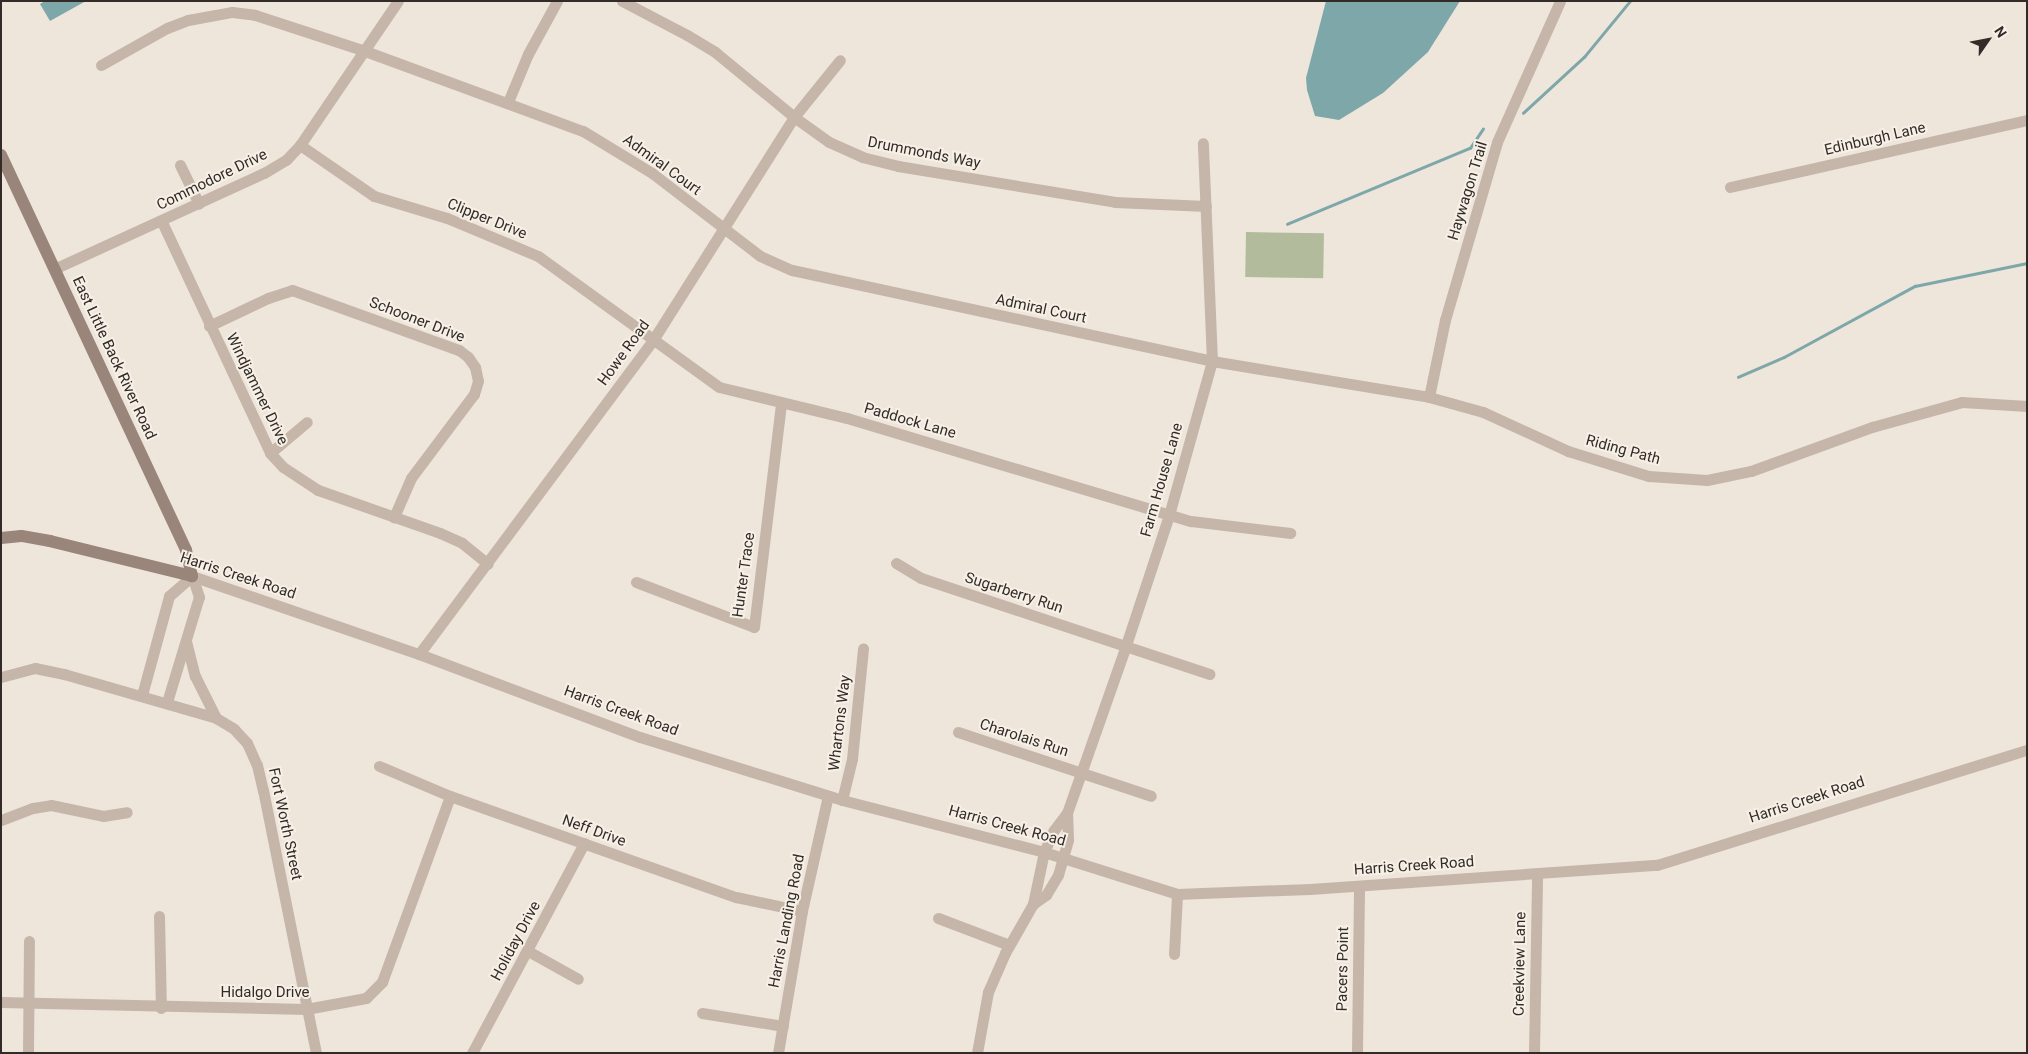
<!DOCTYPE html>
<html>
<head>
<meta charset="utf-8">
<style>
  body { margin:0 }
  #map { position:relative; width:2028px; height:1054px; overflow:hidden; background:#efe6db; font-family:Roboto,sans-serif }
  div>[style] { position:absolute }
  .green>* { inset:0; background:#b2bc9d; transform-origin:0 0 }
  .water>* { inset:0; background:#7da7a9 }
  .stream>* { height:2.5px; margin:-1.25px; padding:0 1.25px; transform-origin:1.25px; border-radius:1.25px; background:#7da7a9 }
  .street>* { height:11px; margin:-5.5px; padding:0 5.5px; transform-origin:5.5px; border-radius:5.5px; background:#c6b6a9 }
  .secondary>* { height:12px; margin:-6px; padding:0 6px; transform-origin:6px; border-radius:6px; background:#99857a }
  span { translate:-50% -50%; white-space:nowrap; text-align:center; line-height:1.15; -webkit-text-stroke:4px #f7f0e7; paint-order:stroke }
  .street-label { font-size:15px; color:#332b28 }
  .frame { position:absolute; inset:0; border:2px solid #332b28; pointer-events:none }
  .north { position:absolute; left:1963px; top:15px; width:50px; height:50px; -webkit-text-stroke:4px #f7f0e7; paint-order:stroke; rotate:57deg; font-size:14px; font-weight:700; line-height:20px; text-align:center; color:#332b28 }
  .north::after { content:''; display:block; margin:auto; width:18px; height:22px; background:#332b28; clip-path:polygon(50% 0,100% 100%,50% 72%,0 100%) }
</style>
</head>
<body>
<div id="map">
  <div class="green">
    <i style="left:1246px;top:232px;width:78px;height:45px;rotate:1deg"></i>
  </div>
  <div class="water">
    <i style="clip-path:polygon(45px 1px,86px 1px,50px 21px,40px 4px)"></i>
    <i style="clip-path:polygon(1326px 1px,1460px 1px,1428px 52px,1383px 93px,1339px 120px,1315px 116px,1307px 90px,1306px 78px)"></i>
  </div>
  <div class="stream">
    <i style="left:1523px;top:113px;width:83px;rotate:-42.6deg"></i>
    <i style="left:1584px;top:57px;width:72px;rotate:-50.6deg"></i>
    <i style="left:1287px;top:224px;width:198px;rotate:-22.6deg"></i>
    <i style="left:1470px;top:148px;width:23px;rotate:-56deg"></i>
    <i style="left:1738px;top:377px;width:50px;rotate:-23.5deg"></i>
    <i style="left:1784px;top:357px;width:149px;rotate:-28.5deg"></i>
    <i style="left:1915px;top:286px;width:114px;rotate:-11.6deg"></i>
  </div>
  <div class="street">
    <i style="left:622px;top:1px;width:73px;rotate:27.6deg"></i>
    <i style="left:687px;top:35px;width:33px;rotate:31deg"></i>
    <i style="left:715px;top:52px;width:102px;rotate:39.4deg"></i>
    <i style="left:794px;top:117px;width:43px;rotate:35.5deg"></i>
    <i style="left:829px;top:142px;width:36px;rotate:24deg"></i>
    <i style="left:862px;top:157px;width:37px;rotate:14deg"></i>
    <i style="left:898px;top:166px;width:220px;rotate:9.4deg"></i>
    <i style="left:1115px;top:202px;width:91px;rotate:2.5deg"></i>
    <i style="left:101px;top:65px;width:76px;rotate:-29.3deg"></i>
    <i style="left:167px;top:28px;width:22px;rotate:-21deg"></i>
    <i style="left:188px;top:20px;width:45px;rotate:-10.3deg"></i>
    <i style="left:232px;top:12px;width:23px;rotate:7deg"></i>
    <i style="left:255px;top:15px;width:116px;rotate:18.1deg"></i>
    <i style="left:365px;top:51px;width:232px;rotate:20.2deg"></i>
    <i style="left:583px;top:131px;width:81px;rotate:31.3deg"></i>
    <i style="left:652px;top:173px;width:136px;rotate:37.5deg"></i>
    <i style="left:760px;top:256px;width:35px;rotate:24deg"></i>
    <i style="left:792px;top:270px;width:430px;rotate:12.2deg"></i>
    <i style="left:1212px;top:361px;width:220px;rotate:9.4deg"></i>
    <i style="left:1429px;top:397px;width:56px;rotate:15.5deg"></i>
    <i style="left:1483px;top:412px;width:94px;rotate:24.6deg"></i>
    <i style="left:1568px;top:451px;width:85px;rotate:17.2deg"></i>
    <i style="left:1649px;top:476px;width:58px;rotate:3.9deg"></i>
    <i style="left:1707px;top:480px;width:45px;rotate:-11.6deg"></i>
    <i style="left:1751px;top:471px;width:129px;rotate:-20deg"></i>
    <i style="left:1872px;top:427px;width:93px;rotate:-15.5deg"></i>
    <i style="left:1962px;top:402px;width:65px;rotate:3.5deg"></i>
    <i style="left:508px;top:102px;width:52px;rotate:-67.4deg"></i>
    <i style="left:528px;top:54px;width:60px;rotate:-61.3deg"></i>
    <i style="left:300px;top:145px;width:90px;rotate:34.6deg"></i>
    <i style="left:374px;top:196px;width:76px;rotate:16.8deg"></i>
    <i style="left:447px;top:218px;width:99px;rotate:22.7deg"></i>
    <i style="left:538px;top:256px;width:223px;rotate:35.9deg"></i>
    <i style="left:719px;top:387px;width:132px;rotate:13.6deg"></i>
    <i style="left:847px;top:418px;width:359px;rotate:16.7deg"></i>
    <i style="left:1191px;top:521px;width:100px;rotate:6.9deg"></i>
    <i style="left:180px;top:165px;width:43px;rotate:64deg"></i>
    <i style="left:1730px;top:187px;width:304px;rotate:-12.7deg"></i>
    <i style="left:162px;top:222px;width:255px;rotate:64.9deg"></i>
    <i style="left:270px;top:453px;width:19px;rotate:47deg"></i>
    <i style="left:283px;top:467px;width:42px;rotate:33.3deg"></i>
    <i style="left:318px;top:490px;width:129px;rotate:19.4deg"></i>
    <i style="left:440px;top:533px;width:24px;rotate:24deg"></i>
    <i style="left:462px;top:543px;width:33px;rotate:39deg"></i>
    <i style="left:54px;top:269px;width:231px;rotate:-24.6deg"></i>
    <i style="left:264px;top:173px;width:26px;rotate:-31deg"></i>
    <i style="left:286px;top:160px;width:21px;rotate:-47deg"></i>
    <i style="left:300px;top:145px;width:174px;rotate:-55.8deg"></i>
    <i style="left:209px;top:326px;width:65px;rotate:-25.4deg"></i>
    <i style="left:268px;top:298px;width:25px;rotate:-18deg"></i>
    <i style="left:292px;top:290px;width:177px;rotate:19.8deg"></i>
    <i style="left:459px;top:350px;width:11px;rotate:38deg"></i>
    <i style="left:468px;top:357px;width:12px;rotate:55deg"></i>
    <i style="left:475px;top:367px;width:14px;rotate:78deg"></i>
    <i style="left:478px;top:381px;width:14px;rotate:107deg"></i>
    <i style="left:474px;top:394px;width:105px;rotate:126.9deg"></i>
    <i style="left:411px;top:478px;width:43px;rotate:113.6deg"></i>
    <i style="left:1429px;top:397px;width:79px;rotate:-78.3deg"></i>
    <i style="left:1445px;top:320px;width:185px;rotate:-73.7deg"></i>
    <i style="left:1497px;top:142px;width:154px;rotate:-65.9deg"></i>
    <i style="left:270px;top:453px;width:48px;rotate:-40deg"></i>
    <i style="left:896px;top:563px;width:29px;rotate:31deg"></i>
    <i style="left:921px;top:578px;width:304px;rotate:18.4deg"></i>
    <i style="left:192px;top:576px;width:240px;rotate:19deg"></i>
    <i style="left:419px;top:654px;width:236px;rotate:20.6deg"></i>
    <i style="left:640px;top:737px;width:212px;rotate:17.3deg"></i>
    <i style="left:842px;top:800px;width:209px;rotate:14.4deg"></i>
    <i style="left:1044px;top:852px;width:139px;rotate:17.5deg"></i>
    <i style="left:1177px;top:894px;width:133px;rotate:-2.2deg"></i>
    <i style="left:1310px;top:889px;width:348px;rotate:-4deg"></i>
    <i style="left:1657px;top:865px;width:387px;rotate:-17.3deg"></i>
    <i style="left:636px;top:582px;width:126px;rotate:20.9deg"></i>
    <i style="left:754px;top:627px;width:225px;rotate:-83.1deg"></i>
    <i style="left:186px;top:641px;width:36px;rotate:76deg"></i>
    <i style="left:195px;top:676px;width:47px;rotate:63.4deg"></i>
    <i style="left:419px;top:654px;width:392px;rotate:-53.3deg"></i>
    <i style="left:653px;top:340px;width:264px;rotate:-57.7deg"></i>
    <i style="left:794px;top:117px;width:73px;rotate:-51.1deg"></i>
    <i style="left:1px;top:677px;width:35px;rotate:-15deg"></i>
    <i style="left:35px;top:668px;width:30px;rotate:12deg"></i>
    <i style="left:64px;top:674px;width:158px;rotate:16.1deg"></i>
    <i style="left:216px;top:718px;width:21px;rotate:31deg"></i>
    <i style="left:234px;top:729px;width:19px;rotate:47deg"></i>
    <i style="left:247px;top:743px;width:24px;rotate:66deg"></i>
    <i style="left:257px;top:765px;width:26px;rotate:77deg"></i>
    <i style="left:263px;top:790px;width:268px;rotate:78.6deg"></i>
    <i style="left:142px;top:695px;width:103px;rotate:-74.7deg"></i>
    <i style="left:169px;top:596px;width:30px;rotate:-41deg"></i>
    <i style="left:167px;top:702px;width:110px;rotate:-73.1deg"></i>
    <i style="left:199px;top:597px;width:22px;rotate:-108deg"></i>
    <i style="left:958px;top:732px;width:203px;rotate:18.3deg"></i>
    <i style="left:379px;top:766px;width:77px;rotate:22.9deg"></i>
    <i style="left:450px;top:796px;width:303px;rotate:19.5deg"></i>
    <i style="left:736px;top:897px;width:67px;rotate:12deg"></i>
    <i style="left:842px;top:800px;width:42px;rotate:-76.3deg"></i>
    <i style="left:852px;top:759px;width:111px;rotate:-84.3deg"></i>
    <i style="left:1px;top:820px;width:34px;rotate:-21deg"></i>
    <i style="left:33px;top:808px;width:18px;rotate:-9deg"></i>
    <i style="left:51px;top:805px;width:53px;rotate:11.9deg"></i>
    <i style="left:103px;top:816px;width:24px;rotate:-9deg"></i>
    <i style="left:1033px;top:904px;width:16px;rotate:-35deg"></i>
    <i style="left:1046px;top:895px;width:23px;rotate:-59deg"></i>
    <i style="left:1058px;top:875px;width:37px;rotate:-74deg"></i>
    <i style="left:1068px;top:839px;width:26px;rotate:-92deg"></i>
    <i style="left:159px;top:916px;width:92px;rotate:88.8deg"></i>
    <i style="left:938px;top:918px;width:76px;rotate:20.8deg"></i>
    <i style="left:528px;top:951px;width:57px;rotate:29.2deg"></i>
    <i style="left:1174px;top:954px;width:60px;rotate:-87.1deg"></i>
    <i style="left:1px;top:1002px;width:305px;rotate:1.3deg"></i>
    <i style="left:306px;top:1009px;width:61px;rotate:-10.4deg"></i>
    <i style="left:366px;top:998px;width:23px;rotate:-45deg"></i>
    <i style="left:382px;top:982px;width:198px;rotate:-69.9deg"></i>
    <i style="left:702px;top:1013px;width:82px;rotate:9.1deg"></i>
    <i style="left:28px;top:1053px;width:112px;rotate:-89.5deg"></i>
    <i style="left:472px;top:1053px;width:238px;rotate:-61.9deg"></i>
    <i style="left:778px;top:1053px;width:144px;rotate:-80.4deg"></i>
    <i style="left:802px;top:911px;width:118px;rotate:-77.3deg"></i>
    <i style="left:977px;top:1053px;width:62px;rotate:-79.8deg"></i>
    <i style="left:988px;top:992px;width:43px;rotate:-66.4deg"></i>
    <i style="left:1005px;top:953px;width:56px;rotate:-60.3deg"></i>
    <i style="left:1033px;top:904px;width:53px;rotate:-78.1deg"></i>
    <i style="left:1044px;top:852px;width:24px;rotate:-66deg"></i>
    <i style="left:1054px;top:830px;width:21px;rotate:-53deg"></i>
    <i style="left:1067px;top:813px;width:178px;rotate:-70.6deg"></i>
    <i style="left:1126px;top:645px;width:137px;rotate:-71.7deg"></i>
    <i style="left:1169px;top:515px;width:160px;rotate:-74.4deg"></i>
    <i style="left:1212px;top:361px;width:218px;rotate:-92.4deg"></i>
    <i style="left:1357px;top:1053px;width:167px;rotate:-89.3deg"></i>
    <i style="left:1534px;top:1053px;width:178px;rotate:-89deg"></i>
  </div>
  <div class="secondary">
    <i style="left:1px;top:155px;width:436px;rotate:64.9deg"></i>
    <i style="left:186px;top:550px;width:27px;rotate:77deg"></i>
    <i style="left:192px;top:576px;width:146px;rotate:-166.2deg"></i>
    <i style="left:50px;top:541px;width:29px;rotate:-170deg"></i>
    <i style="left:21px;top:536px;width:20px;rotate:174deg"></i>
  </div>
  <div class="street-label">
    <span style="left:1875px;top:139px;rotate:-13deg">Edinburgh Lane</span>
    <span style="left:924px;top:153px;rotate:11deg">Drummonds Way</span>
    <span style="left:662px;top:165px;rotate:36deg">Admiral Court</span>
    <span style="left:212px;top:180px;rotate:-26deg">Commodore Drive</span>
    <span style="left:1468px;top:191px;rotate:-73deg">Haywagon Trail</span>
    <span style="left:487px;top:219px;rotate:22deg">Clipper Drive</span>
    <span style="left:1041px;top:309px;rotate:12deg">Admiral Court</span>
    <span style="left:417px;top:320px;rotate:21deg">Schooner Drive</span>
    <span style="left:624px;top:353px;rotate:-54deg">Howe Road</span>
    <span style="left:114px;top:358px;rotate:65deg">East Little Back River Road</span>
    <span style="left:257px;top:389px;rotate:64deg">Windjammer Drive</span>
    <span style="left:910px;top:421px;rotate:16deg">Paddock Lane</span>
    <span style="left:1623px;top:450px;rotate:15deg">Riding Path</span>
    <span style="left:1162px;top:480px;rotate:-74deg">Farm House Lane</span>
    <span style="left:744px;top:575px;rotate:-82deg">Hunter Trace</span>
    <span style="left:238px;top:576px;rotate:18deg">Harris Creek Road</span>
    <span style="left:1014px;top:593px;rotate:18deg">Sugarberry Run</span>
    <span style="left:621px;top:711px;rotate:20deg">Harris Creek Road</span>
    <span style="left:840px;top:723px;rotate:-83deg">Whartons Way</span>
    <span style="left:1024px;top:738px;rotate:18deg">Charolais Run</span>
    <span style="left:1807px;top:800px;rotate:-18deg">Harris Creek Road</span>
    <span style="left:285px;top:824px;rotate:78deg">Fort Worth Street</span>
    <span style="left:1007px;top:826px;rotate:15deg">Harris Creek Road</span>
    <span style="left:594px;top:831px;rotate:20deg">Neff Drive</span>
    <span style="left:1414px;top:866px;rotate:-4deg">Harris Creek Road</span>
    <span style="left:787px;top:921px;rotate:-79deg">Harris Landing Road</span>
    <span style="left:516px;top:941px;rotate:-62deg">Holiday Drive</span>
    <span style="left:1520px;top:964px;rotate:-89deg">Creekview Lane</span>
    <span style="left:1343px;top:969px;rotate:-89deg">Pacers Point</span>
    <span style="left:265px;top:993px">Hidalgo Drive</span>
  </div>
  <div class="frame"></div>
  <div class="north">N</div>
</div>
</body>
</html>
